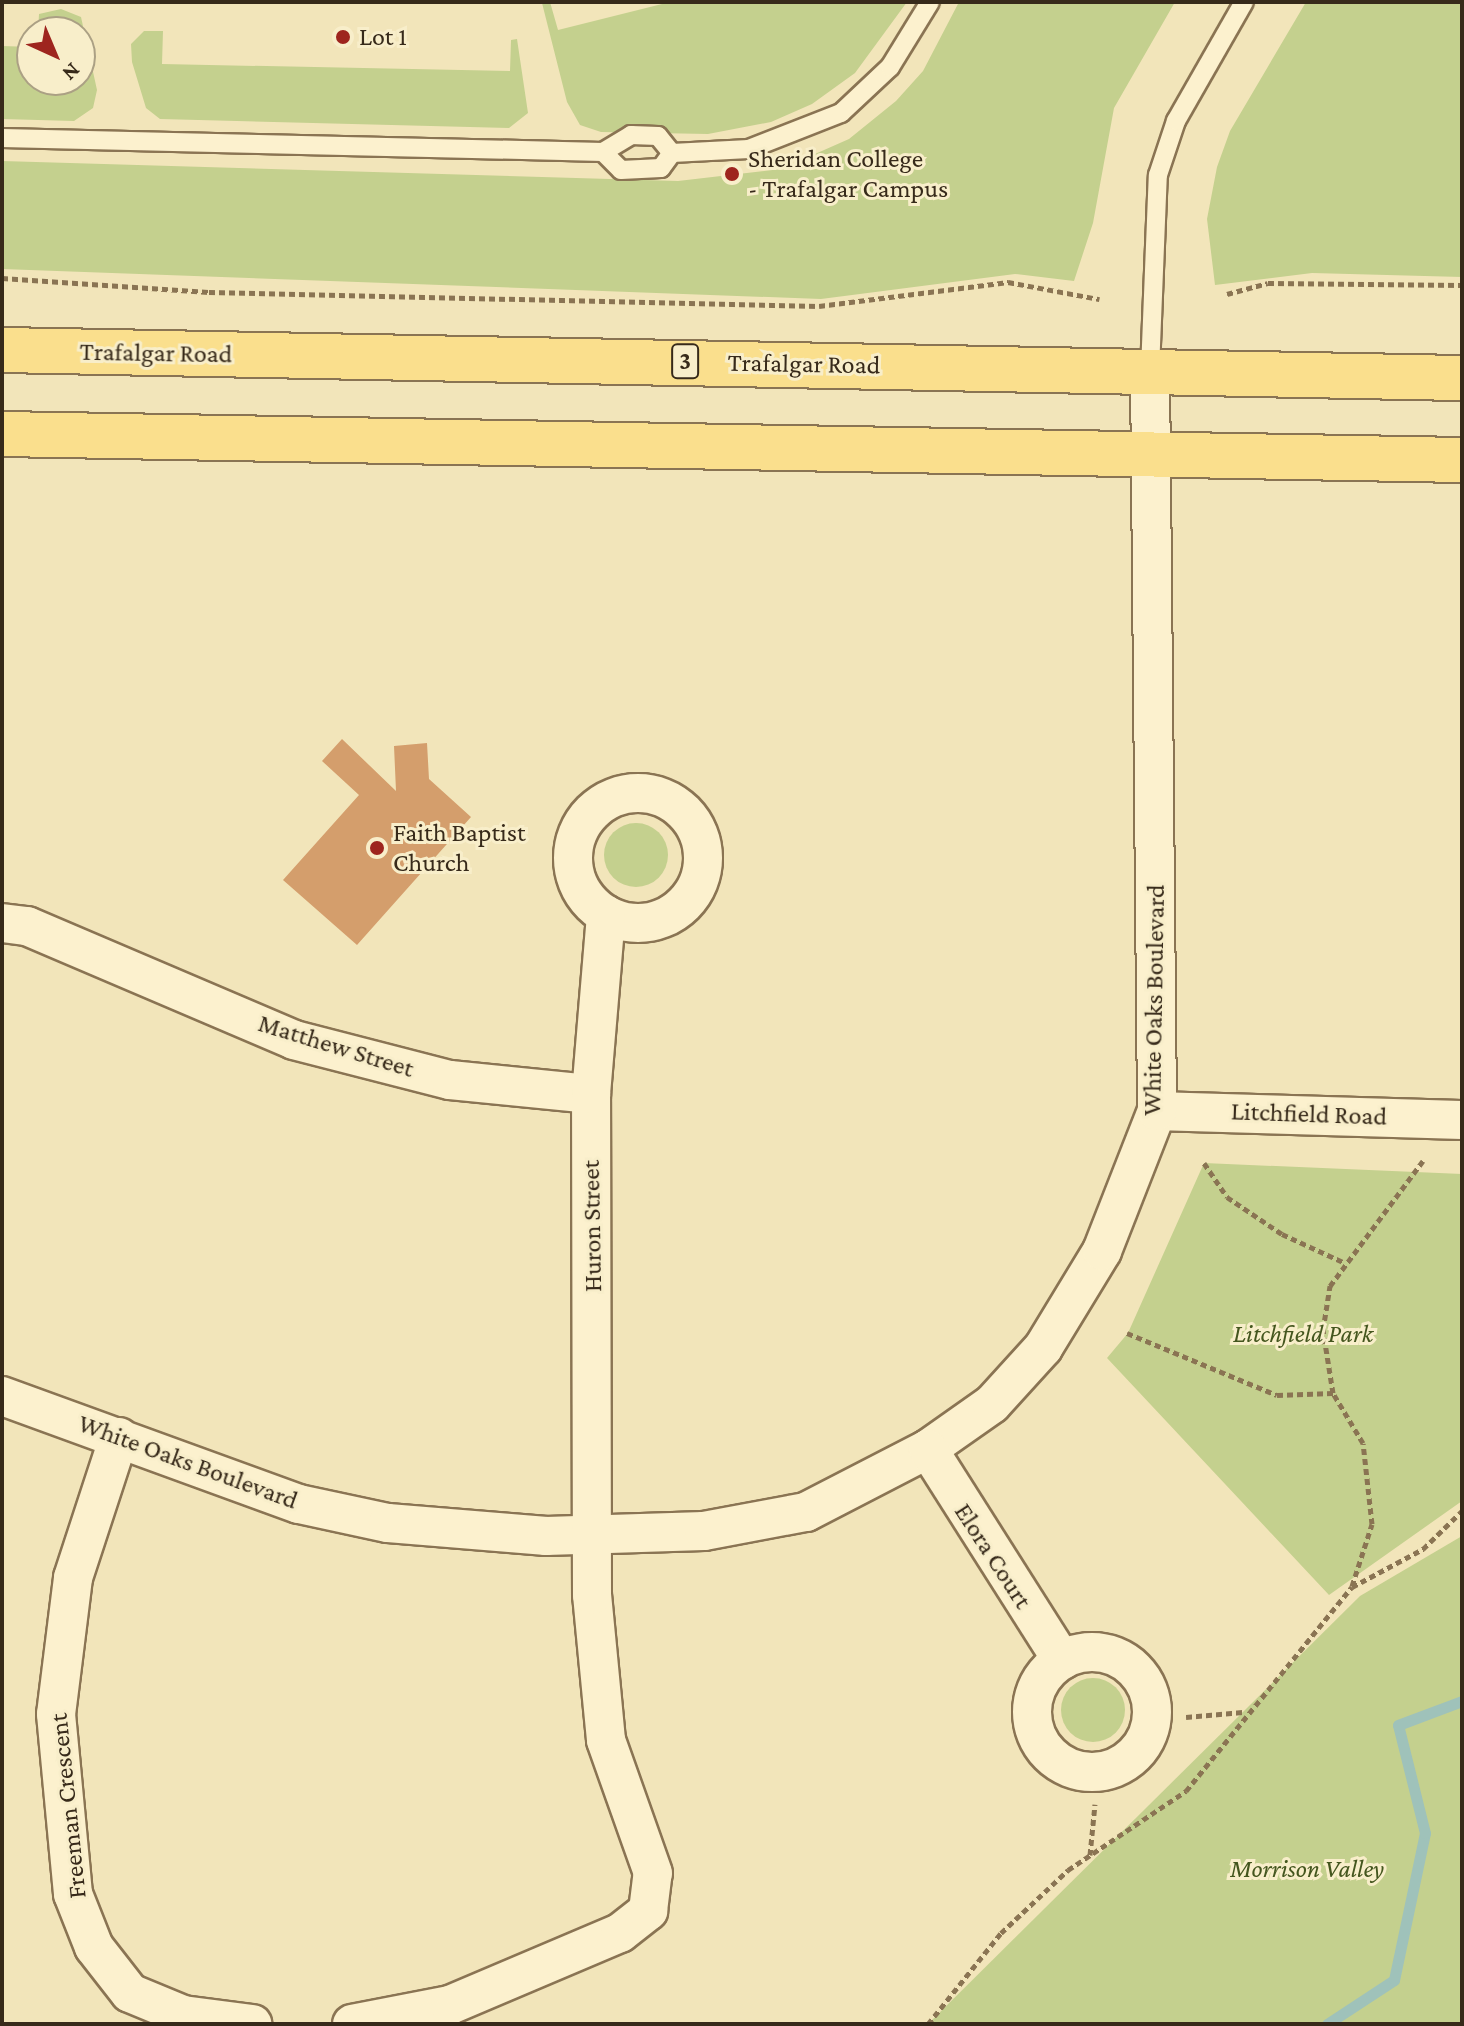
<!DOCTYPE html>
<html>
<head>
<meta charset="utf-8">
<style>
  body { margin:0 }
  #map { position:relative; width:1464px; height:2026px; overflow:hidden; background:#f2e5ba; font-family:"Crimson Pro",serif }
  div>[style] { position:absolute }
  .green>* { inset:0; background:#c4d08e }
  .round { border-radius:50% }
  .stream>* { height:11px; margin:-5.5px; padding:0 5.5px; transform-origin:5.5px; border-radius:5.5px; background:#9fc2ba }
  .building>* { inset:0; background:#d49e6c }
  .path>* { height:5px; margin-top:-2.5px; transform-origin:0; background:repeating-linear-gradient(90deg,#8a7453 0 6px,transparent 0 10px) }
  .roads { filter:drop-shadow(2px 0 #8a7453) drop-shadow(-2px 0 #8a7453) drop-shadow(0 2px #8a7453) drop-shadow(0 -2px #8a7453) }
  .service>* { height:18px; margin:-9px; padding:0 9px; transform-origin:9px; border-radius:9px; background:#fcf1ce }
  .minor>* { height:38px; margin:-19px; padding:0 19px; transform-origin:19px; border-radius:19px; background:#fcf1ce }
  .minor>.ring { margin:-19px; padding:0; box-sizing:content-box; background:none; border:38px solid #fcf1ce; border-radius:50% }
  .primary>* { height:44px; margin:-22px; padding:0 22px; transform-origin:22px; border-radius:22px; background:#fadf8d }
  .dots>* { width:22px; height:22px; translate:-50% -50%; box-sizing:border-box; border:4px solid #f8eeca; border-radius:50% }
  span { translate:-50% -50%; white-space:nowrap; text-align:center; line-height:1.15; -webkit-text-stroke:6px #f8eeca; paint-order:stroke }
  .shield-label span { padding:2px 6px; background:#f8eeca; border:2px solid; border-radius:6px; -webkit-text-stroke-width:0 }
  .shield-label { font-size:24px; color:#372a1a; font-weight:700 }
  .poi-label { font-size:26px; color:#372a1a }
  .left { translate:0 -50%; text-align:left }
  .street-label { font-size:26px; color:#372a1a }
  .park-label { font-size:26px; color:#44561e; font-style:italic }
  .frame { position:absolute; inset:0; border:4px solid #372a1a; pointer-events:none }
  .north { position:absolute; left:16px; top:16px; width:80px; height:80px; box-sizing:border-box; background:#f8eeca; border:2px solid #aba084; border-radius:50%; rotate:136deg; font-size:22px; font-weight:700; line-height:32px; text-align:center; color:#372a1a }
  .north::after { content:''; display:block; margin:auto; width:28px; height:36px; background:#9e251e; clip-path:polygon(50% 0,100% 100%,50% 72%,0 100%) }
</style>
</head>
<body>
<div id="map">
  <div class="green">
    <i style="clip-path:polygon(550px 2px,558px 30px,670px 2px,907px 2px,855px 73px,812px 104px,771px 122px,708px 134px,601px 132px,580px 125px,567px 102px,542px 3px)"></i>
    <i style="clip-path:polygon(959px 2px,1175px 2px,1114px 108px,1093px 223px,1074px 281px,1015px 274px,821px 299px,2px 269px,2px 161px,678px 181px,781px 169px,849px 139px,896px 101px,923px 71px)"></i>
    <i style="clip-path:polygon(1306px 2px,1462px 2px,1462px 277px,1312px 273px,1215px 285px,1207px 219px,1217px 167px,1230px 131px)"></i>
    <i style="clip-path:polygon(61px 9px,81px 17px,97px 90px,93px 108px,74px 121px,2px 119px,2px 46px,32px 47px,32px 80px,80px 80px,80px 32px,38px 32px,39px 14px)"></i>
    <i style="clip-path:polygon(144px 31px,163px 31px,162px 64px,510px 71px,511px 40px,517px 39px,528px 113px,509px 128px,160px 119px,146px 108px,132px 62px,131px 44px)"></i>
    <i class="round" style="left:604px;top:823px;width:64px;height:64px"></i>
    <i style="clip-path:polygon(1204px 1163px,1462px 1174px,1462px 1501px,1329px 1595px,1107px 1358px,1128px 1333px)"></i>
    <i style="clip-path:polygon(1462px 1536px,1462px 2024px,928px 2024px,1360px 1596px)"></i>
    <i class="round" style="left:1061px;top:1678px;width:64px;height:64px"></i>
  </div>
  <div class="stream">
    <i style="left:1327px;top:2024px;width:80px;rotate:-33.3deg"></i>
    <i style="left:1394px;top:1980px;width:150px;rotate:-78.1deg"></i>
    <i style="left:1425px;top:1833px;width:111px;rotate:-104deg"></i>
    <i style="left:1398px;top:1725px;width:68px;rotate:-20.6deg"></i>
  </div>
  <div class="building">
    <i style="clip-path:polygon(342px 739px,396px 791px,394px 746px,427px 743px,429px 779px,471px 817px,357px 945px,283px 880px,359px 795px,322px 761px)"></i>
  </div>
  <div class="path">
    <i style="left:2px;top:278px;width:207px;rotate:3.9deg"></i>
    <i style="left:209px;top:292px;width:610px;rotate:1.31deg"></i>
    <i style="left:819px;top:306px;width:191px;rotate:-7.2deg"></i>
    <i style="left:1008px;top:282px;width:93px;rotate:10.6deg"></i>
    <i style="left:1227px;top:294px;width:42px;rotate:-15deg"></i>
    <i style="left:1268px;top:283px;width:194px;rotate:0.6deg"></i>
    <i style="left:1204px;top:1163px;width:41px;rotate:55.9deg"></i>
    <i style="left:1227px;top:1197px;width:66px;rotate:33.9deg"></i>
    <i style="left:1282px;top:1234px;width:69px;rotate:24.7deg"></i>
    <i style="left:1127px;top:1333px;width:162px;rotate:22.5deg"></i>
    <i style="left:1277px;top:1395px;width:56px;rotate:-2deg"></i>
    <i style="left:1352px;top:1586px;width:65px;rotate:-72.1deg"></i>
    <i style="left:1372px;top:1524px;width:81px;rotate:-96.3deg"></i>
    <i style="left:1363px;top:1443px;width:58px;rotate:-121deg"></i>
    <i style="left:1333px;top:1393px;width:64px;rotate:-99deg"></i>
    <i style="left:1323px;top:1330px;width:45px;rotate:-81deg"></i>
    <i style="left:1330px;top:1286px;width:156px;rotate:-53.4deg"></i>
    <i style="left:1186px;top:1717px;width:57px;rotate:-5deg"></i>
    <i style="left:1090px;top:1855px;width:51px;rotate:-84.4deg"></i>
    <i style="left:928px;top:2024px;width:117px;rotate:-51.3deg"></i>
    <i style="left:1001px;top:1933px;width:92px;rotate:-43.2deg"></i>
    <i style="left:1068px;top:1870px;width:142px;rotate:-33.8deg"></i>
    <i style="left:1186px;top:1791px;width:263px;rotate:-50.9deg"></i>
    <i style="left:1352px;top:1587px;width:81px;rotate:-28.2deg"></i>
    <i style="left:1423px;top:1549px;width:54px;rotate:-44.3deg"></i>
  </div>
  <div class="roads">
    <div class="service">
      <i style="left:2px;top:138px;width:601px;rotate:1.33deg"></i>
      <i style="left:603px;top:152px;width:33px;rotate:-31deg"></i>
      <i style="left:631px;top:135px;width:27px;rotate:2deg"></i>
      <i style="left:658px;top:136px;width:22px;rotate:51deg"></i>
      <i style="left:603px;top:152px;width:25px;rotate:45deg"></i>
      <i style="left:621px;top:170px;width:40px;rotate:-2.9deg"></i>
      <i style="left:661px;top:168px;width:19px;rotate:-54deg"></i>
      <i style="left:672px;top:153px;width:77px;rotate:-3deg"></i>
      <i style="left:749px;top:149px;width:99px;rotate:-21.4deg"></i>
      <i style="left:841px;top:113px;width:67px;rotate:-43.2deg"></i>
      <i style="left:890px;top:67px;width:76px;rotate:-58.4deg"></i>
      <i style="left:1150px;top:370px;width:195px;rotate:-87.7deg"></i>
      <i style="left:1158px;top:175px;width:57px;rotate:-71.6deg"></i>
      <i style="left:1176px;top:121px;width:137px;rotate:-60.3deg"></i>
    </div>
    <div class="minor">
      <i class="ring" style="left:573px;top:793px;width:92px;height:92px"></i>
      <i style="left:2px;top:923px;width:25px;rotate:7deg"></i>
      <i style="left:27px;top:926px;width:290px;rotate:23.1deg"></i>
      <i style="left:294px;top:1040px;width:161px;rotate:14.4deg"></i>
      <i style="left:450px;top:1080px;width:142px;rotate:5.7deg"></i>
      <i style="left:1157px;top:1111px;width:305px;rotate:1.7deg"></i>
      <i style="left:2px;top:1396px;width:316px;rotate:20deg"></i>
      <i style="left:299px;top:1504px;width:91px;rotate:12.1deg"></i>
      <i style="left:388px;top:1523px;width:159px;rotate:4.7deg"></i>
      <i style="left:546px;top:1536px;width:158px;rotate:-1.8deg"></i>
      <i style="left:704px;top:1531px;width:104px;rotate:-10.6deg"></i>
      <i style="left:806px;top:1512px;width:137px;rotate:-27.3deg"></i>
      <i style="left:928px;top:1449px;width:78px;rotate:-35.1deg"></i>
      <i style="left:992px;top:1404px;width:76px;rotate:-47.7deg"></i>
      <i style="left:1043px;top:1348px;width:114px;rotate:-58.7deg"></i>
      <i style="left:1102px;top:1251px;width:150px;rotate:-68.6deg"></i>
      <i style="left:1157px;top:1111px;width:741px;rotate:-90.54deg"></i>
      <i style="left:119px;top:1437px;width:148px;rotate:108.1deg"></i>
      <i style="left:73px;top:1578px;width:137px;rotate:97.1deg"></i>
      <i style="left:56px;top:1714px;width:181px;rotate:84.6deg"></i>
      <i style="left:73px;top:1894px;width:57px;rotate:68.4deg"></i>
      <i style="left:94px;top:1947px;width:58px;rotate:52deg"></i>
      <i style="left:130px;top:1993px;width:57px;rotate:22.5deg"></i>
      <i style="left:183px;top:2015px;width:70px;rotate:7.4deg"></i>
      <i style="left:928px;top:1449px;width:250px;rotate:57.6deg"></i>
      <i class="ring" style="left:1032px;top:1652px;width:82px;height:82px"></i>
      <i style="left:352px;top:2024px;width:100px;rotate:-11deg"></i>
      <i style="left:450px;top:2005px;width:185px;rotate:-23deg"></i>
      <i style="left:620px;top:1933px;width:36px;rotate:-38deg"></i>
      <i style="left:648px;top:1911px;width:38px;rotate:-83deg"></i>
      <i style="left:653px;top:1873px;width:141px;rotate:-109.5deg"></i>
      <i style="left:606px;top:1740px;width:146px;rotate:-95.5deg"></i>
      <i style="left:592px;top:1595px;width:501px;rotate:-90.11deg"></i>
      <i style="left:591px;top:1094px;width:180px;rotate:-85.2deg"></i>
    </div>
    <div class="primary">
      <i style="left:2px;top:350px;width:1460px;rotate:1.1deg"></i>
      <i style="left:2px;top:434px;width:1460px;rotate:1.02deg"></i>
    </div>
  </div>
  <div class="dots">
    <i style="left:343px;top:37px;background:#9e251e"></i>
    <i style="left:732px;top:174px;background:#9e251e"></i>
    <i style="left:377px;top:848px;background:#9e251e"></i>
  </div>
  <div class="shield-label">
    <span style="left:685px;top:361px">3</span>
  </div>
  <div class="poi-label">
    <span class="left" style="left:359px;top:37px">Lot 1</span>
    <span class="left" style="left:748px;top:174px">Sheridan College<br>- Trafalgar Campus</span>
    <span class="left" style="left:393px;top:848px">Faith Baptist<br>Church</span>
  </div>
  <div class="street-label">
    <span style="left:156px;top:353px;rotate:1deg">Trafalgar Road</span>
    <span style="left:804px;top:364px;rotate:1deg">Trafalgar Road</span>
    <span style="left:1154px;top:1000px;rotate:-89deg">White Oaks Boulevard</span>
    <span style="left:336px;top:1046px;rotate:17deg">Matthew Street</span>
    <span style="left:1309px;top:1114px;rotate:2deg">Litchfield Road</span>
    <span style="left:592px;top:1226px;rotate:-91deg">Huron Street</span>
    <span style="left:188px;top:1462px;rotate:20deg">White Oaks Boulevard</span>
    <span style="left:993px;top:1556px;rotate:57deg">Elora Court</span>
    <span style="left:68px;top:1806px;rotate:-96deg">Freeman Crescent</span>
  </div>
  <div class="park-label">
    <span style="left:1303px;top:1334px">Litchfield Park</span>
    <span style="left:1307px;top:1869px">Morrison Valley</span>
  </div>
  <div class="frame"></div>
  <div class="north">N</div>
</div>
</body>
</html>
